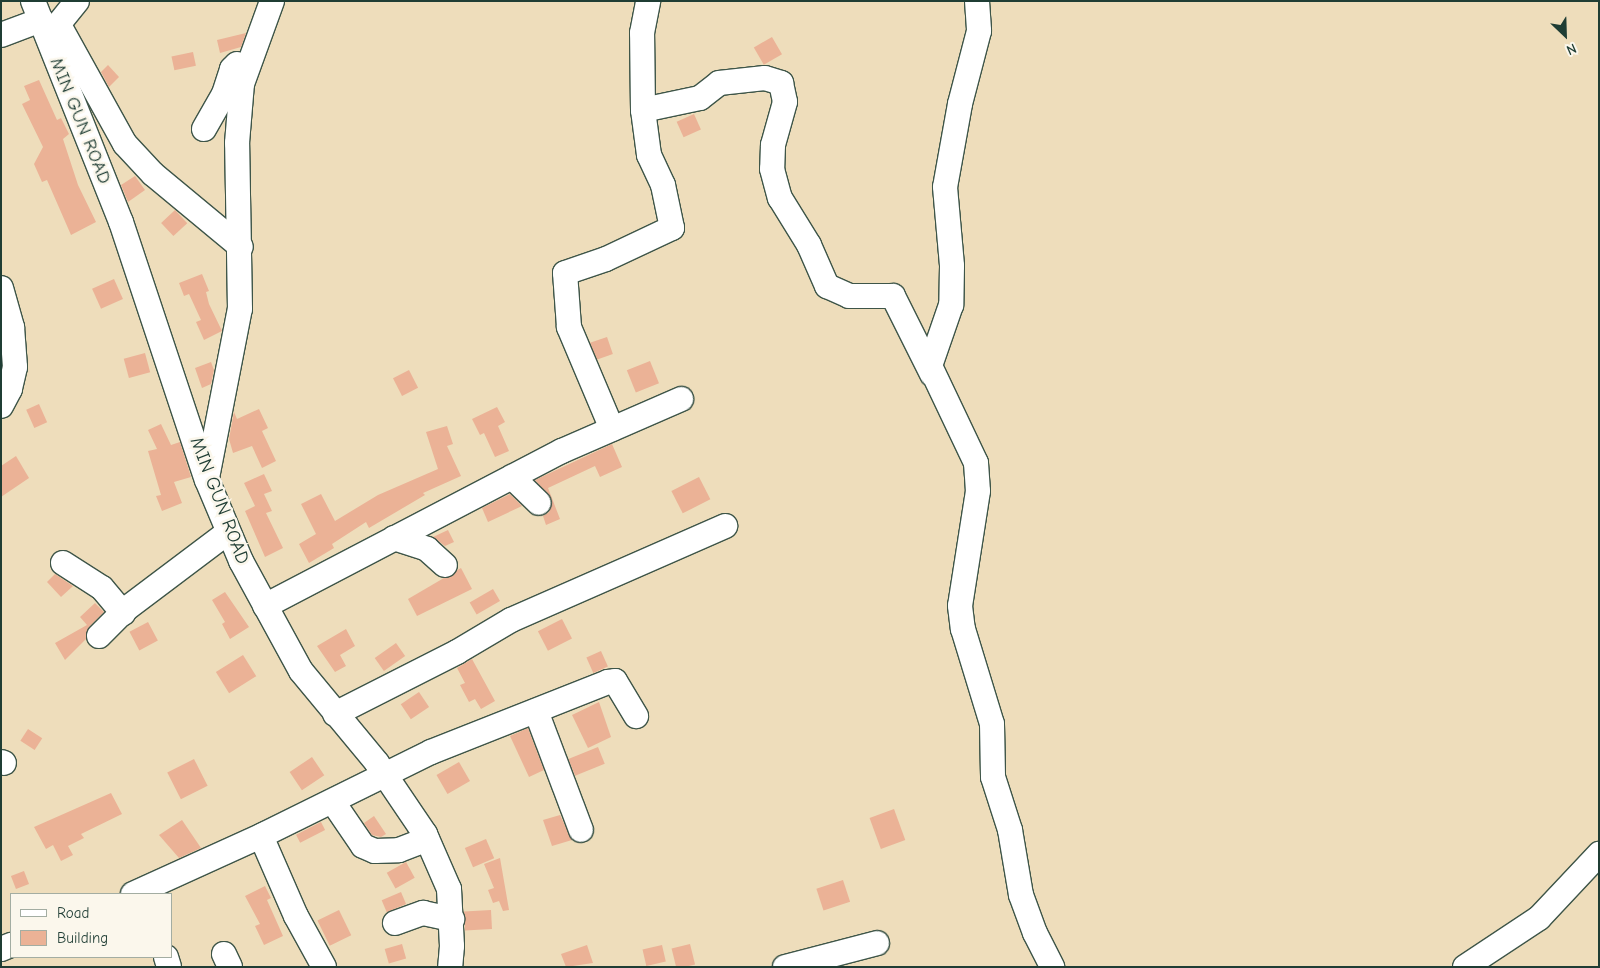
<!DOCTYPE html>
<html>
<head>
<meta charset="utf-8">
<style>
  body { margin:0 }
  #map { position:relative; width:1600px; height:968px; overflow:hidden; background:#edb; font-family:"Comic Neue",sans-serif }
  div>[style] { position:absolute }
  .building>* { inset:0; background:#ebb296; transform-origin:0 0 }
  .roads { filter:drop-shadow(1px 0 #3e5548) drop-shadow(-1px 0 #3e5548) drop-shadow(0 1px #3e5548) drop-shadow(0 -1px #3e5548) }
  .minor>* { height:24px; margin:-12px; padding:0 12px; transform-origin:12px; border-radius:12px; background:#fff }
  span { translate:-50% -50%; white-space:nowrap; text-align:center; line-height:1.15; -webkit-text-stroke:5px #fbf7ec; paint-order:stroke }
  .street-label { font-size:19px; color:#1f3d34 }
  .frame { position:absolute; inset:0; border:2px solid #1f3d34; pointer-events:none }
  .legend { position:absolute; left:10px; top:893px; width:162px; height:65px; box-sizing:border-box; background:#fbf7ec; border:1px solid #a3ada2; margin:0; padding:6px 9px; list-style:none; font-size:15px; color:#1f3d34 }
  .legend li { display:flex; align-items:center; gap:10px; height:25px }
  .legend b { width:25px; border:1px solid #a3ada2 }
  .north { position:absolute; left:1540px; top:10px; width:50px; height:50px; -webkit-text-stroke:4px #fbf7ec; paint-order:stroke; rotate:156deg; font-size:14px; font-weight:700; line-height:20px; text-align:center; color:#1f3d34 }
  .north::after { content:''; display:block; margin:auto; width:18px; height:22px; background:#1f3d34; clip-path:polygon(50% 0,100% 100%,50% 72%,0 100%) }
</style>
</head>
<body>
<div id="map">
  <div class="building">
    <i style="clip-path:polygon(246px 33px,241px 47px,220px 53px,217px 40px)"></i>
    <i style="left:772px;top:37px;width:20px;height:21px;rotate:60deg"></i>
    <i style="left:193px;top:52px;width:14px;height:22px;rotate:78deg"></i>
    <i style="clip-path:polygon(108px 65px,119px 77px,109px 87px,101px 72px)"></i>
    <i style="clip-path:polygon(39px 80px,57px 120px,61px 118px,69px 134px,63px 139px,78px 185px,96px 222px,71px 235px,47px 180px,42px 182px,34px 164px,43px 147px,22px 104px,30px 100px,24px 86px)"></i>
    <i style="left:694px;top:114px;width:17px;height:19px;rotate:66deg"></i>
    <i style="clip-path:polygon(135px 176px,145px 190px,128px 202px,121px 185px)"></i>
    <i style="left:175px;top:210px;width:18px;height:19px;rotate:47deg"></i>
    <i style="clip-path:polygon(202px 274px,209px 291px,206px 292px,209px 304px,222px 331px,204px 340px,196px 322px,201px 320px,189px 294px,184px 296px,179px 283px)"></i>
    <i style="left:114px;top:279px;width:22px;height:24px;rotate:66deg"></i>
    <i style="left:607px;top:337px;width:18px;height:18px;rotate:71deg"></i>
    <i style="left:145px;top:353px;width:20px;height:22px;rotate:75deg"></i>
    <i style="left:650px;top:361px;width:24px;height:25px;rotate:68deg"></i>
    <i style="clip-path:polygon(211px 362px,214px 370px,211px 384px,202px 388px,195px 368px)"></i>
    <i style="left:409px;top:370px;width:20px;height:18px;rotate:63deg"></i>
    <i style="left:39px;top:404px;width:20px;height:14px;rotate:66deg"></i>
    <i style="clip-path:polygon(497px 407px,505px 422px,498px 426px,509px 451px,495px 457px,484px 433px,480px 435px,472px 419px)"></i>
    <i style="clip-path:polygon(259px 409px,268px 428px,262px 431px,276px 461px,262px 468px,252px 446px,233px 453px,229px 439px,234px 412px,237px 419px)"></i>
    <i style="clip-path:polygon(161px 424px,171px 445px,180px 442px,191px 477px,174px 482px,182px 503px,162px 511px,156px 496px,161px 495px,148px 451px,157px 449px,148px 430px)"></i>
    <i style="clip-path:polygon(447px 426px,453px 444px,447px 446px,461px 476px,423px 493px,425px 495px,369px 528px,366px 522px,332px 544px,334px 548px,309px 563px,299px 544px,316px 534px,301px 504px,321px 494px,335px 521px,378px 495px,438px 469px,426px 432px)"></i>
    <i style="clip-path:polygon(612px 444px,622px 467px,600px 477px,595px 466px,548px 488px,560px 519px,546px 525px,543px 516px,549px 512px,552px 500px,535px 480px)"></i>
    <i style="clip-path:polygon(16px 456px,29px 478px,1px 497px,1px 466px)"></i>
    <i style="clip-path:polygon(264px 474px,272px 491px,264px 494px,272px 511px,266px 513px,283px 548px,265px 557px,245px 511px,255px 506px,244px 483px)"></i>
    <i style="left:699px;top:477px;width:25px;height:31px;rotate:63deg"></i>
    <i style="clip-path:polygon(510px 494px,522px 506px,488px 522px,482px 508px)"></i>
    <i style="clip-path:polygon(448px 530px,454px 542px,445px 546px,433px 537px)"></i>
    <i style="clip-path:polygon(461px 568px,472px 589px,417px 616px,408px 599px)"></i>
    <i style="clip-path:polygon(55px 574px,73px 586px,61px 597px,47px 582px)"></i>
    <i style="left:493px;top:589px;width:14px;height:27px;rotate:60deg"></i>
    <i style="clip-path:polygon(225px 592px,249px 627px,230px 639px,222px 624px,225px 622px,212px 600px)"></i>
    <i style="clip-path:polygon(95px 603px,104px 612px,89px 627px,86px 639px,65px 660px,55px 643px,87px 625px,80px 617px)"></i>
    <i style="left:562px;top:619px;width:22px;height:27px;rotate:63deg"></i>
    <i style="left:148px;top:622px;width:21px;height:21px;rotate:62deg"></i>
    <i style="clip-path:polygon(346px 629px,355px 646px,340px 655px,346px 666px,335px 672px,317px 646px)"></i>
    <i style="left:396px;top:643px;width:16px;height:26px;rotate:55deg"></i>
    <i style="left:601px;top:651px;width:17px;height:16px;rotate:66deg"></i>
    <i style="left:243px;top:655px;width:25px;height:32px;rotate:58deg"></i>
    <i style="clip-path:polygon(472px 659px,495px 701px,481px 709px,475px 699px,469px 702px,460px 685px,465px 683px,457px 668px)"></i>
    <i style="left:419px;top:692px;width:18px;height:22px;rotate:56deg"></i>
    <i style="clip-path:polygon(599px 702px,611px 737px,588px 748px,572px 715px)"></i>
    <i style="clip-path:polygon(528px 728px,544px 770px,529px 777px,510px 736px)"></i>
    <i style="left:28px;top:729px;width:17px;height:14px;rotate:33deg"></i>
    <i style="left:598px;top:747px;width:18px;height:32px;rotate:68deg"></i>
    <i style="left:312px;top:757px;width:22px;height:27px;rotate:56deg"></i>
    <i style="left:194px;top:759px;width:30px;height:30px;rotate:63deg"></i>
    <i style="left:459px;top:762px;width:22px;height:26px;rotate:60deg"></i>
    <i style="clip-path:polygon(111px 793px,122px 814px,81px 834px,84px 838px,68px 846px,73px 855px,61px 861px,53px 845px,46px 849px,34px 827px)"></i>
    <i style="left:894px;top:809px;width:33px;height:26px;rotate:70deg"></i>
    <i style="clip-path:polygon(560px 815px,572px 840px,552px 846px,543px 820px)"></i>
    <i style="clip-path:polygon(374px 816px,386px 834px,381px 837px,372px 835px,364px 823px)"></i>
    <i style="clip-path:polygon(182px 820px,201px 848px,179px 858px,159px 835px)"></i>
    <i style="left:321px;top:822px;width:9px;height:28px;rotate:63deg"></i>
    <i style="left:486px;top:839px;width:21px;height:23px;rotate:67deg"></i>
    <i style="clip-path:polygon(500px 858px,509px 910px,503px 911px,499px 901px,493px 903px,488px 890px,494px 888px,484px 864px)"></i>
    <i style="left:406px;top:862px;width:18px;height:22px;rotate:61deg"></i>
    <i style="left:24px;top:871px;width:14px;height:14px;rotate:69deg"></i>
    <i style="left:843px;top:880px;width:23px;height:28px;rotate:72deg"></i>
    <i style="clip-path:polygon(265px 886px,271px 898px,267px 900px,283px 936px,264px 945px,255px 926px,260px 924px,245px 896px)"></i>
    <i style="left:401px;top:892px;width:13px;height:21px;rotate:67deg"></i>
    <i style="left:339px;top:910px;width:28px;height:24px;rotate:64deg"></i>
    <i style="left:491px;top:910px;width:19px;height:27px;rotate:87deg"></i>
    <i style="left:402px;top:944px;width:15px;height:18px;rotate:74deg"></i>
    <i style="left:690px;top:944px;width:21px;height:19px;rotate:76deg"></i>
    <i style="clip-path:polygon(587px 945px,593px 963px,566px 967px,561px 954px)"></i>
    <i style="left:662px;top:945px;width:17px;height:20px;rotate:77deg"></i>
  </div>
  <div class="roads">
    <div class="minor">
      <i style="left:33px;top:1px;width:238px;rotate:68.3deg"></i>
      <i style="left:121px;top:222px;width:272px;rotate:71.6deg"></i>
      <i style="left:207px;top:480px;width:88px;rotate:67.2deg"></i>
      <i style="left:241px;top:561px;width:125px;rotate:61.4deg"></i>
      <i style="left:301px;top:671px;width:119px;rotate:50.4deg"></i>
      <i style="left:377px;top:763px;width:86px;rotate:55.9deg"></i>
      <i style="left:425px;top:834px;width:60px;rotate:66.4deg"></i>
      <i style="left:449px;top:889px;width:57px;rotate:87deg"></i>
      <i style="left:452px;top:946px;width:21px;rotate:95deg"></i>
      <i style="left:977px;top:1px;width:30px;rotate:86deg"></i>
      <i style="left:979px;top:31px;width:75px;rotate:104.6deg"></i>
      <i style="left:960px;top:104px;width:84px;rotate:100.2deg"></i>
      <i style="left:945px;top:187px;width:79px;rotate:84.9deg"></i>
      <i style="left:952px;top:266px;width:39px;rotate:91deg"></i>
      <i style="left:951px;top:305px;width:65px;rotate:109deg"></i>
      <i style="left:930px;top:366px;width:107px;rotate:64.6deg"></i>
      <i style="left:976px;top:463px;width:28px;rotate:86deg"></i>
      <i style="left:978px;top:491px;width:116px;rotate:98.9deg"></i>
      <i style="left:960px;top:606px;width:23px;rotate:83deg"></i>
      <i style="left:963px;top:629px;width:99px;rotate:73deg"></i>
      <i style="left:992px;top:724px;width:53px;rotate:88.9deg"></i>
      <i style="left:993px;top:777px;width:56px;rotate:72.2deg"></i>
      <i style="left:1010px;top:830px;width:66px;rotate:80.4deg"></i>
      <i style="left:1021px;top:895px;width:40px;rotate:69.8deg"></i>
      <i style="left:1035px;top:933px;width:38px;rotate:63deg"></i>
      <i style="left:59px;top:25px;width:136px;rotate:61deg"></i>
      <i style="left:125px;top:144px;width:41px;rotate:47deg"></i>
      <i style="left:153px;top:174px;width:114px;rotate:39.7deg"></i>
      <i style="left:1px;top:35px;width:43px;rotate:-20.6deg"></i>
      <i style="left:48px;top:37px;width:46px;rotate:-51.1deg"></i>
      <i style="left:643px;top:110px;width:77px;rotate:-90.7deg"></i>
      <i style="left:642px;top:33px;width:33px;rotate:-79deg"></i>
      <i style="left:204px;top:129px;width:40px;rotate:-60.3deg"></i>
      <i style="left:224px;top:94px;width:26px;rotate:-72deg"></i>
      <i style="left:232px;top:69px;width:7px;rotate:-45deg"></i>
      <i style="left:1px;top:288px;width:41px;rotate:74.2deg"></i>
      <i style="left:12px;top:327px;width:40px;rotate:85.7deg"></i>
      <i style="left:15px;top:367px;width:23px;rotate:103deg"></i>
      <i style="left:10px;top:389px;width:19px;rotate:118deg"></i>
      <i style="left:612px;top:429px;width:111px;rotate:-112.9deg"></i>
      <i style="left:569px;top:327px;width:54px;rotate:-94.2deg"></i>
      <i style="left:565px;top:273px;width:43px;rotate:-18.9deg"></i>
      <i style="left:606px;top:259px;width:73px;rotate:-25.2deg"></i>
      <i style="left:672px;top:228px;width:44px;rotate:-101.8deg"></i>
      <i style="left:663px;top:185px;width:33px;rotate:-115deg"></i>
      <i style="left:649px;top:155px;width:45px;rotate:-97.6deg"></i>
      <i style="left:643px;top:110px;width:58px;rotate:-11.9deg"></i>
      <i style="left:700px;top:98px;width:24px;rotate:-38deg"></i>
      <i style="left:719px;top:83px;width:46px;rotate:-6.2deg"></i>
      <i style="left:765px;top:78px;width:17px;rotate:17deg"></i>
      <i style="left:781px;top:83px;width:19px;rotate:78deg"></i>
      <i style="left:785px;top:102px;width:45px;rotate:105.6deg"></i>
      <i style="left:773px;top:145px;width:24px;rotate:92deg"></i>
      <i style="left:772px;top:169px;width:30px;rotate:75deg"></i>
      <i style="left:780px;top:198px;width:55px;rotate:58.3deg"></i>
      <i style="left:809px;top:245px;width:45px;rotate:66.3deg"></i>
      <i style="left:827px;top:286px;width:24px;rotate:24deg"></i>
      <i style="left:849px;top:296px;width:44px"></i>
      <i style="left:893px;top:296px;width:87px;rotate:63.4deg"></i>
      <i style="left:512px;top:477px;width:37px;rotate:44deg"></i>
      <i style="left:207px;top:478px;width:172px;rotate:-79deg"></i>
      <i style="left:240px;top:309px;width:166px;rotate:-91deg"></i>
      <i style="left:237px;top:143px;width:59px;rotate:-85.2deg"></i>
      <i style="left:242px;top:84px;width:88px;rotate:-70.1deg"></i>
      <i style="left:394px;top:538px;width:35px;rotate:18deg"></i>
      <i style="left:427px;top:549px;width:24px;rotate:42deg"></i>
      <i style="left:63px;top:563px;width:46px;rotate:32.7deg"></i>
      <i style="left:102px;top:588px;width:33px;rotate:50deg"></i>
      <i style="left:265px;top:606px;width:335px;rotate:-27.6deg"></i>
      <i style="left:562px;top:451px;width:130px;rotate:-23.6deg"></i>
      <i style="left:99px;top:636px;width:38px;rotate:-45deg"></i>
      <i style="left:126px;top:609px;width:128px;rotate:-37deg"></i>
      <i style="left:536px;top:711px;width:127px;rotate:69.3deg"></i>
      <i style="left:335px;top:714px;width:137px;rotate:-26.9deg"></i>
      <i style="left:457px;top:652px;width:63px;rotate:-30.7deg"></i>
      <i style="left:511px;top:620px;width:234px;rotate:-23.7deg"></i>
      <i style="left:1px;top:762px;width:3px;rotate:18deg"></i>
      <i style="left:333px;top:802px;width:53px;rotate:55.7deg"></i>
      <i style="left:363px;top:846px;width:13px;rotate:23deg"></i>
      <i style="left:375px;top:851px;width:24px;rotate:-2deg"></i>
      <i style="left:399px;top:850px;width:30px;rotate:-21deg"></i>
      <i style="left:261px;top:836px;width:87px;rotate:66.4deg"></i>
      <i style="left:296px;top:916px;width:58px;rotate:61.2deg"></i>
      <i style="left:133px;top:894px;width:145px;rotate:-24.4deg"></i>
      <i style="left:265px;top:834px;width:185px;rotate:-26.3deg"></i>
      <i style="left:431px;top:752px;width:190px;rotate:-21.6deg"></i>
      <i style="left:608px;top:682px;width:7px;rotate:-8deg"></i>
      <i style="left:615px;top:681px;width:41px;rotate:59deg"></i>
      <i style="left:395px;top:923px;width:30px;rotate:-20deg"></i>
      <i style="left:423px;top:913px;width:30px;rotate:12deg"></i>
      <i style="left:1px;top:949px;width:11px;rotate:-22deg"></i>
      <i style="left:224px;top:954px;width:14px;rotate:65deg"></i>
      <i style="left:166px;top:957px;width:10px;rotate:73deg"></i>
      <i style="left:785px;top:967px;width:95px;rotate:-14.6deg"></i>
      <i style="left:1465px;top:967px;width:89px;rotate:-33.5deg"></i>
      <i style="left:1539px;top:918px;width:88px;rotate:-46.8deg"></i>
    </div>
  </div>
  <div class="street-label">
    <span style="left:80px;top:121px;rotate:68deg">MIN GUN ROAD</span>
    <span style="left:219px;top:501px;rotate:69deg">MIN GUN ROAD</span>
  </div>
  <div class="frame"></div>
  <ul class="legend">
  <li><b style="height:6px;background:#fff"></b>Road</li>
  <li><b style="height:14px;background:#ebb296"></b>Building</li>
  </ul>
  <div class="north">N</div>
</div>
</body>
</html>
